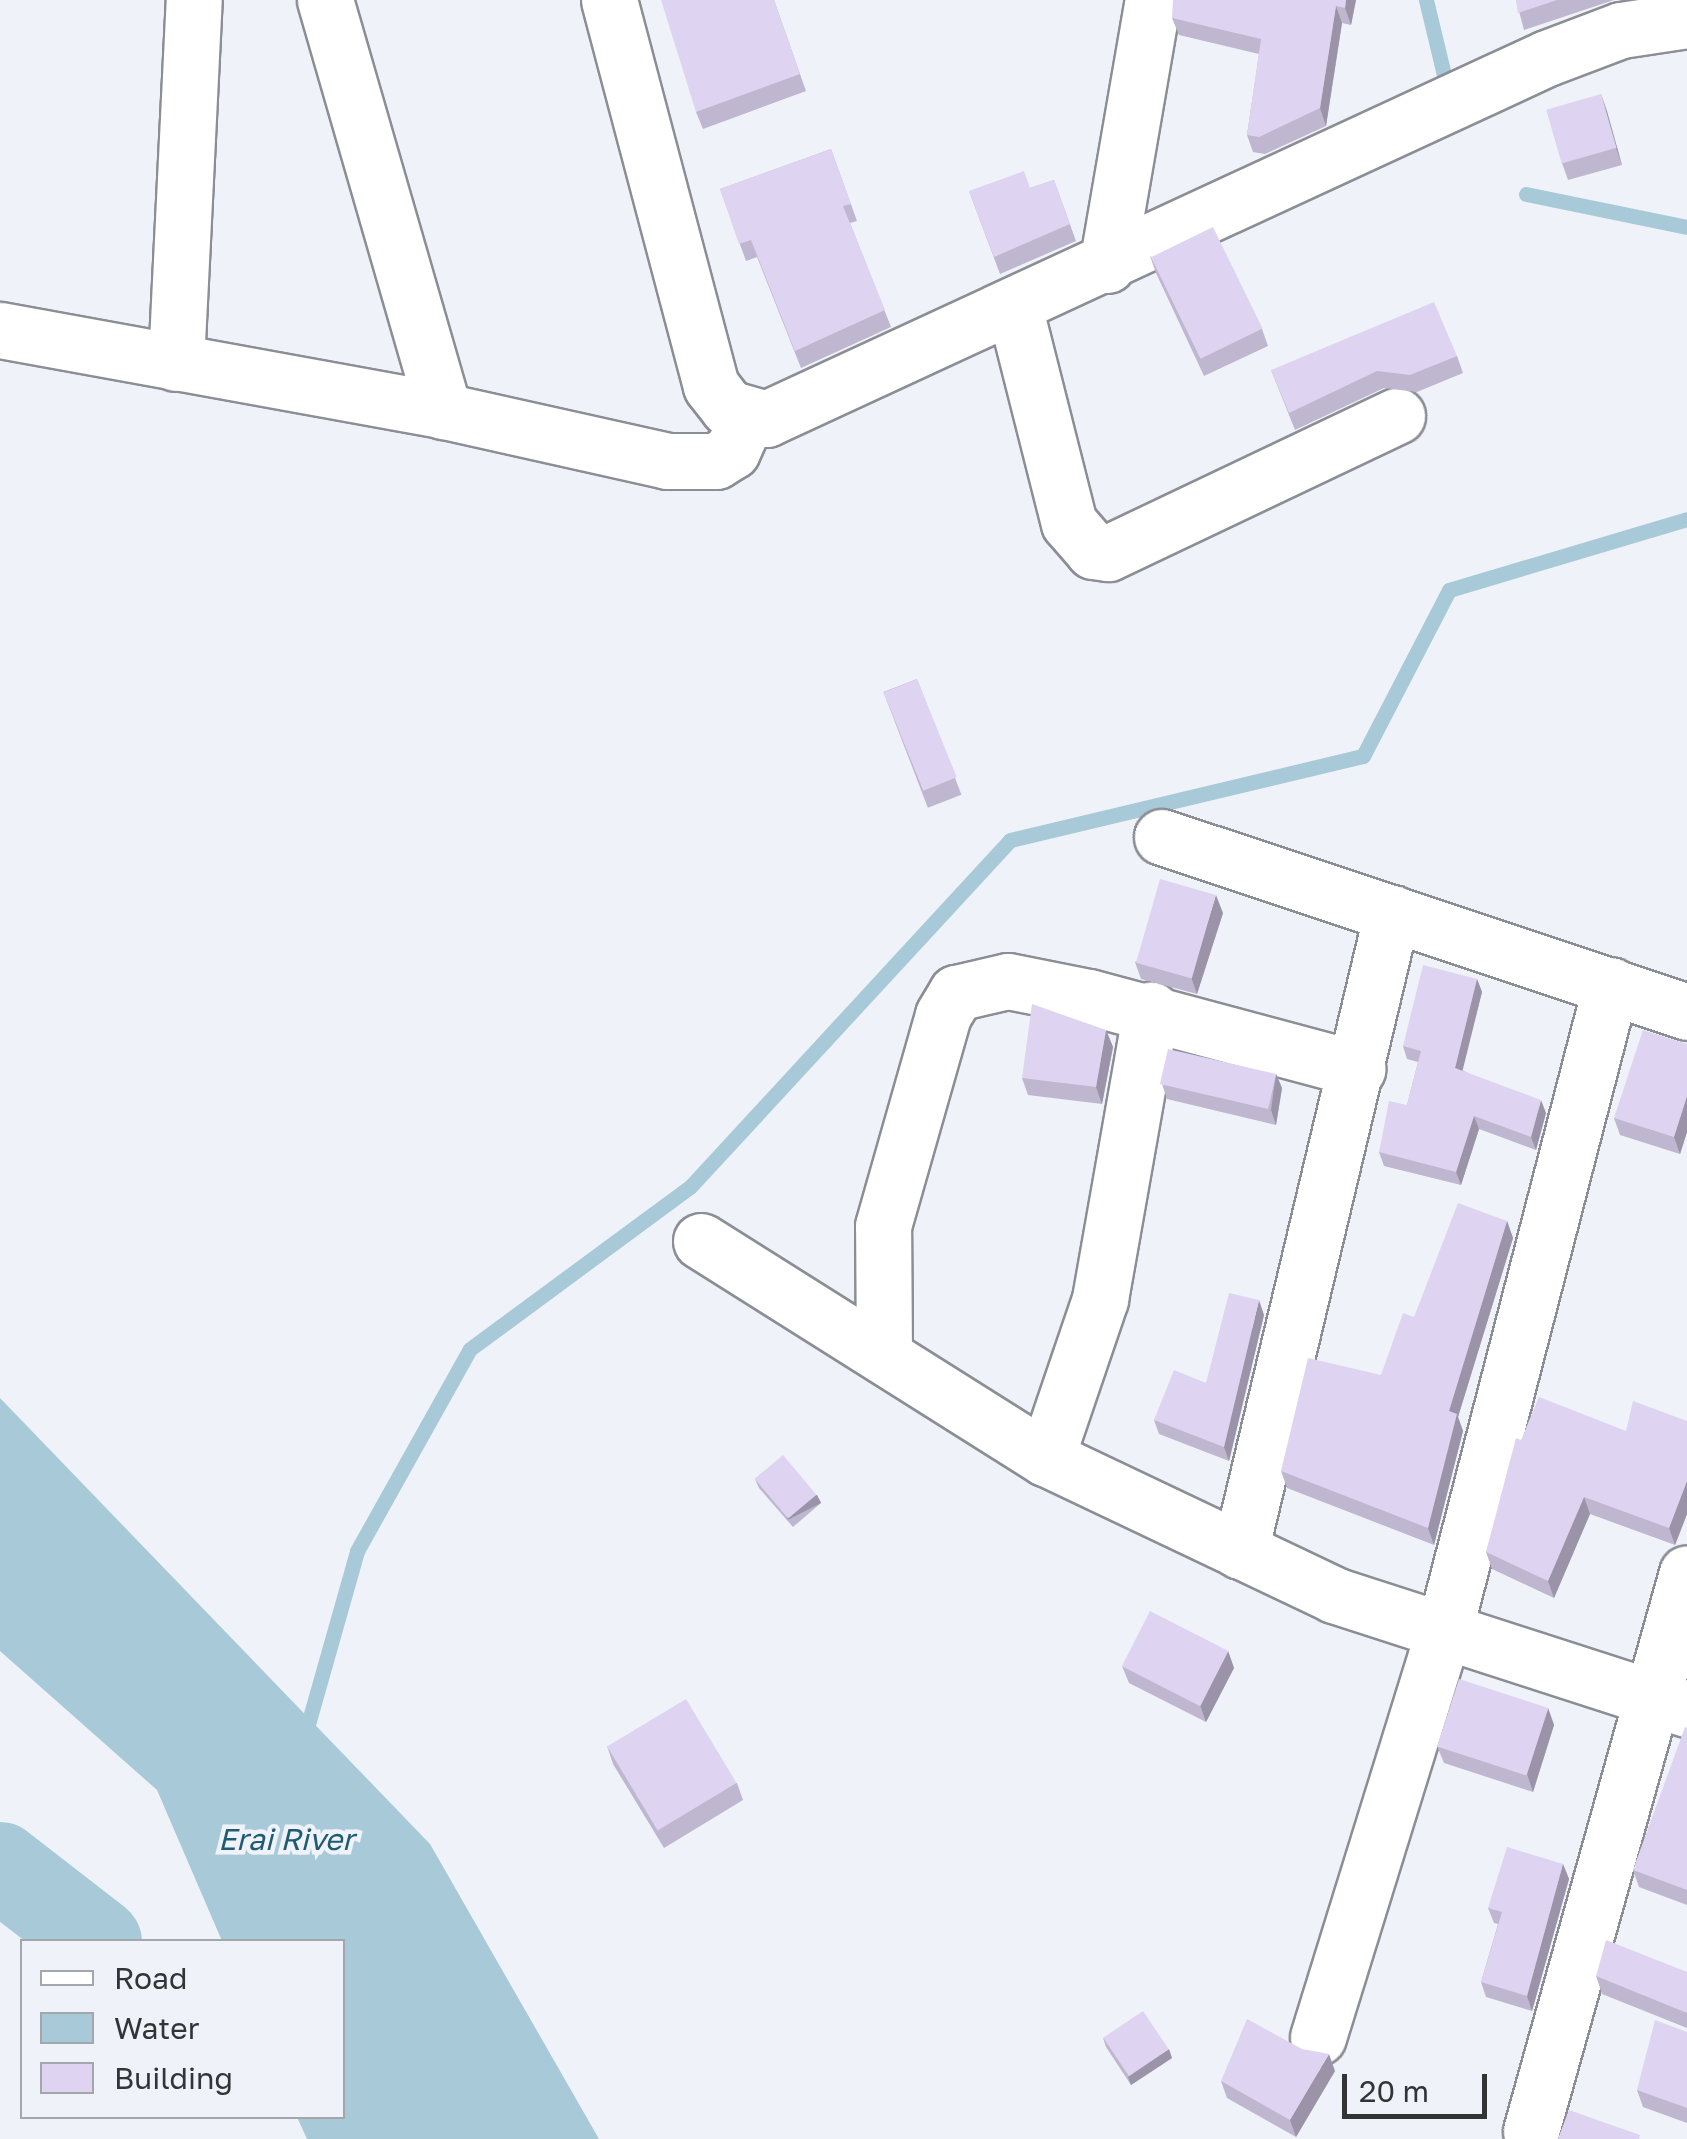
<!DOCTYPE html>
<html>
<head>
<meta charset="utf-8">
<style>
  body { margin:0 }
  #map { position:relative; width:1687px; height:2139px; overflow:hidden; background:#eff2f9; font-family:"Golos Text",sans-serif }
  div>[style] { position:absolute }
  .water>* { inset:0; background:#a8c9d8 }
  .stream>* { height:15px; margin:-7.5px; padding:0 7.5px; transform-origin:7.5px; border-radius:7.5px; background:#a8c9d8 }
  .river>* { height:88px; margin:-44px; padding:0 44px; transform-origin:44px; border-radius:44px; background:#a8c9d8 }
  .roads { filter:drop-shadow(2px 0 #8b8e95) drop-shadow(-2px 0 #8b8e95) drop-shadow(0 2px #8b8e95) drop-shadow(0 -2px #8b8e95) }
  .minor>* { height:55px; margin:-27.5px; padding:0 27.5px; transform-origin:27.5px; border-radius:27.5px; background:#fff }
  .wall>* { inset:0; background:#bfb6cf; transform-origin:0 0 }
  .shaded-wall>* { inset:0; background:#9b94a9; transform-origin:0 0 }
  .building>* { inset:0; background:#ded4f1; transform-origin:0 0 }
  span { translate:-50% -50%; white-space:nowrap; text-align:center; line-height:1.15; -webkit-text-stroke:9px #eff2f9; paint-order:stroke }
  .water-label { font-size:30px; color:#1f5b73; font-style:italic }
  .legend { position:absolute; left:20px; top:1939px; width:325px; height:180px; box-sizing:border-box; background:#eff2f9; border:2px solid #a3a6ab; margin:0; padding:12px 18px; list-style:none; font-size:30px; color:#323436 }
  .legend li { display:flex; align-items:center; gap:20px; height:50px }
  .legend b { width:50px; border:2px solid #a3a6ab }
  .scale { position:absolute; left:1342px; top:2074px; width:145px; height:45px; box-sizing:border-box; border:5px solid #323436; border-top:0; padding-left:12px; font-size:30px; line-height:35px; white-space:nowrap; color:#323436; -webkit-text-stroke:8px #eff2f9; paint-order:stroke }
</style>
</head>
<body>
<div id="map">
  <div class="water">
    <i style="clip-path:polygon(0 1398px,430px 1844px,599px 2139px,307px 2139px,297px 2117px,342px 2116px,342px 1942px,222px 1941px,157px 1790px,0 1651px)"></i>
  </div>
  <div class="stream">
    <i style="left:1426px;top:0;width:77px;rotate:76.5deg"></i>
    <i style="left:1526px;top:194px;width:164px;rotate:11.6deg"></i>
    <i style="left:305px;top:1735px;width:191px;rotate:-74.2deg"></i>
    <i style="left:357px;top:1551px;width:231px;rotate:-60.8deg"></i>
    <i style="left:470px;top:1349px;width:273px;rotate:-36.4deg"></i>
    <i style="left:690px;top:1187px;width:472px;rotate:-47.3deg"></i>
    <i style="left:1010px;top:840px;width:363px;rotate:-13.4deg"></i>
    <i style="left:1363px;top:756px;width:187px;rotate:-62.6deg"></i>
    <i style="left:1449px;top:590px;width:248px;rotate:-16.6deg"></i>
  </div>
  <div class="river">
    <i style="left:0;top:1866px;width:124px;rotate:37.8deg"></i>
  </div>
  <div class="roads">
    <div class="minor">
      <i style="left:325px;top:0;width:428px;rotate:73.9deg"></i>
      <i style="left:609px;top:0;width:399px;rotate:75.2deg"></i>
      <i style="left:711px;top:386px;width:28px;rotate:52deg"></i>
      <i style="left:728px;top:408px;width:40px;rotate:16deg"></i>
      <i style="left:766px;top:419px;width:860px;rotate:-24.81deg"></i>
      <i style="left:1547px;top:58px;width:79px;rotate:-20.7deg"></i>
      <i style="left:1621px;top:30px;width:67px;rotate:-8.6deg"></i>
      <i style="left:1107px;top:265px;width:269px;rotate:-80.2deg"></i>
      <i style="left:1014px;top:306px;width:224px;rotate:75.8deg"></i>
      <i style="left:1069px;top:523px;width:37px;rotate:49deg"></i>
      <i style="left:1093px;top:551px;width:15px;rotate:8deg"></i>
      <i style="left:1108px;top:553px;width:320px;rotate:-25.4deg"></i>
      <i style="left:0;top:330px;width:451px;rotate:10.3deg"></i>
      <i style="left:444px;top:411px;width:229px;rotate:12.6deg"></i>
      <i style="left:667px;top:461px;width:49px"></i>
      <i style="left:716px;top:461px;width:19px;rotate:-32deg"></i>
      <i style="left:732px;top:451px;width:37px;rotate:-66deg"></i>
      <i style="left:176px;top:363px;width:363px;rotate:-87.2deg"></i>
      <i style="left:1162px;top:837px;width:553px;rotate:18.43deg"></i>
      <i style="left:701px;top:1241px;width:408px;rotate:32.2deg"></i>
      <i style="left:1046px;top:1458px;width:319px;rotate:25.4deg"></i>
      <i style="left:1334px;top:1595px;width:371px;rotate:17.9deg"></i>
      <i style="left:884px;top:1356px;width:130px;rotate:-90.4deg"></i>
      <i style="left:883px;top:1226px;width:219px;rotate:-74.1deg"></i>
      <i style="left:943px;top:1015px;width:26px;rotate:-59deg"></i>
      <i style="left:956px;top:993px;width:53px;rotate:-13deg"></i>
      <i style="left:1008px;top:981px;width:83px;rotate:11.2deg"></i>
      <i style="left:1089px;top:997px;width:278px;rotate:15deg"></i>
      <i style="left:1046px;top:1458px;width:168px;rotate:-71.2deg"></i>
      <i style="left:1100px;top:1299px;width:294px;rotate:-80deg"></i>
      <i style="left:1240px;top:1551px;width:656px;rotate:-76.6deg"></i>
      <i style="left:1318px;top:2037px;width:425px;rotate:-72.8deg"></i>
      <i style="left:1444px;top:1631px;width:667px;rotate:-75.51deg"></i>
      <i style="left:1531px;top:2131px;width:579px;rotate:-74.38deg"></i>
    </div>
  </div>
  <div class="wall">
    <i style="clip-path:polygon(774px 0,806px 91px,703px 129px,696px 112px)"></i>
    <i style="clip-path:polygon(1356px 0,1351px 25px,1342px 23px,1326px 126px,1265px 154px,1253px 152px,1247px 135px,1259px 54px,1179px 35px,1172px 18px)"></i>
    <i style="clip-path:polygon(1516px 0,1614px 0,1524px 30px)"></i>
    <i style="clip-path:polygon(1601px 94px,1622px 165px,1568px 180px,1562px 163px)"></i>
    <i style="clip-path:polygon(831px 149px,857px 221px,850px 223px,891px 327px,801px 368px,757px 257px,746px 261px,720px 189px)"></i>
    <i style="clip-path:polygon(1054px 180px,1076px 241px,1000px 274px,969px 191px,1030px 188px)"></i>
    <i style="clip-path:polygon(1150px 256px,1262px 329px,1268px 346px,1204px 376px,1156px 273px)"></i>
    <i style="clip-path:polygon(1457px 356px,1463px 373px,1417px 392px,1384px 388px,1295px 430px,1271px 370px)"></i>
    <i style="left:917px;top:679px;width:124px;height:36px;rotate:69deg"></i>
    <i style="clip-path:polygon(1223px 913px,1197px 994px,1141px 979px,1135px 962px)"></i>
    <i style="clip-path:polygon(1477px 979px,1482px 992px,1462px 1070px,1546px 1113px,1536px 1150px,1479px 1129px,1461px 1185px,1384px 1166px,1379px 1152px,1407px 1105px,1418px 1062px,1407px 1059px,1403px 1046px)"></i>
    <i style="clip-path:polygon(1106px 1030px,1113px 1047px,1102px 1104px,1028px 1095px,1022px 1078px)"></i>
    <i style="clip-path:polygon(1687px 1044px,1687px 1132px,1680px 1154px,1620px 1135px,1614px 1118px)"></i>
    <i style="clip-path:polygon(1276px 1074px,1282px 1088px,1276px 1125px,1167px 1099px,1162px 1084px)"></i>
    <i style="clip-path:polygon(1507px 1221px,1513px 1238px,1458px 1417px,1463px 1431px,1434px 1545px,1287px 1488px,1281px 1471px,1381px 1375px,1414px 1317px)"></i>
    <i style="clip-path:polygon(1264px 1315px,1229px 1461px,1159px 1434px,1154px 1420px,1206px 1383px)"></i>
    <i style="clip-path:polygon(1687px 1421px,1687px 1514px,1675px 1545px,1590px 1514px,1554px 1598px,1492px 1569px,1486px 1552px,1521px 1440px,1626px 1431px)"></i>
    <i style="clip-path:polygon(755px 1479px,817px 1495px,821px 1503px,793px 1527px,759px 1488px)"></i>
    <i style="clip-path:polygon(1228px 1651px,1234px 1668px,1206px 1722px,1129px 1683px,1122px 1666px)"></i>
    <i style="clip-path:polygon(1548px 1708px,1554px 1725px,1533px 1792px,1444px 1763px,1437px 1746px)"></i>
    <i style="clip-path:polygon(1687px 1728px,1687px 1905px,1639px 1887px,1633px 1870px)"></i>
    <i style="clip-path:polygon(607px 1746px,737px 1783px,743px 1800px,664px 1848px,613px 1764px)"></i>
    <i style="clip-path:polygon(1563px 1864px,1569px 1879px,1532px 2011px,1486px 1997px,1481px 1982px,1498px 1924px,1494px 1923px,1488px 1908px)"></i>
    <i style="clip-path:polygon(1687px 1972px,1687px 2028px,1602px 1994px,1596px 1976px)"></i>
    <i style="clip-path:polygon(1687px 2032px,1687px 2123px,1643px 2107px,1637px 2090px)"></i>
    <i style="clip-path:polygon(1103px 2038px,1172px 2058px,1131px 2085px,1106px 2047px)"></i>
    <i style="clip-path:polygon(1335px 2071px,1296px 2137px,1227px 2098px,1221px 2081px)"></i>
  </div>
  <div class="shaded-wall">
    <i style="clip-path:polygon(1346px 0,1356px 0,1351px 25px,1345px 8px)"></i>
    <i style="clip-path:polygon(1336px 6px,1342px 23px,1326px 126px,1320px 108px)"></i>
    <i style="clip-path:polygon(1601px 94px,1607px 111px,1622px 165px,1616px 148px)"></i>
    <i style="clip-path:polygon(1216px 895px,1223px 913px,1197px 994px,1191px 977px)"></i>
    <i style="clip-path:polygon(1477px 979px,1482px 992px,1460px 1081px,1455px 1068px)"></i>
    <i style="clip-path:polygon(1106px 1030px,1113px 1047px,1102px 1104px,1096px 1087px)"></i>
    <i style="clip-path:polygon(1276px 1074px,1282px 1088px,1276px 1125px,1271px 1110px)"></i>
    <i style="clip-path:polygon(1687px 1096px,1687px 1132px,1680px 1154px,1674px 1137px)"></i>
    <i style="clip-path:polygon(1541px 1100px,1546px 1113px,1536px 1150px,1531px 1137px)"></i>
    <i style="clip-path:polygon(1474px 1116px,1479px 1129px,1461px 1185px,1456px 1172px)"></i>
    <i style="clip-path:polygon(1507px 1221px,1513px 1238px,1458px 1417px,1463px 1431px,1434px 1545px,1428px 1528px,1449px 1411px)"></i>
    <i style="clip-path:polygon(1259px 1300px,1264px 1315px,1229px 1461px,1224px 1447px)"></i>
    <i style="clip-path:polygon(1687px 1481px,1687px 1514px,1675px 1545px,1669px 1528px)"></i>
    <i style="left:817px;top:1495px;width:9px;height:37px;rotate:63deg"></i>
    <i style="clip-path:polygon(1584px 1497px,1590px 1514px,1554px 1598px,1548px 1581px)"></i>
    <i style="clip-path:polygon(1228px 1651px,1234px 1668px,1206px 1722px,1200px 1705px)"></i>
    <i style="clip-path:polygon(1548px 1708px,1554px 1725px,1533px 1792px,1527px 1774px)"></i>
    <i style="clip-path:polygon(1563px 1864px,1569px 1879px,1532px 2011px,1527px 1996px)"></i>
    <i style="clip-path:polygon(1169px 2049px,1172px 2058px,1131px 2085px,1128px 2077px)"></i>
    <i style="clip-path:polygon(1329px 2054px,1335px 2071px,1296px 2137px,1290px 2120px)"></i>
  </div>
  <div class="building">
    <i style="clip-path:polygon(661px 0,774px 0,800px 74px,696px 112px)"></i>
    <i style="clip-path:polygon(1173px 0,1346px 0,1345px 8px,1336px 6px,1320px 108px,1259px 137px,1247px 135px,1261px 39px,1172px 18px)"></i>
    <i style="clip-path:polygon(1516px 0,1557px 0,1518px 13px)"></i>
    <i style="left:1601px;top:94px;width:56px;height:57px;rotate:74deg"></i>
    <i style="clip-path:polygon(831px 149px,851px 204px,843px 206px,885px 310px,795px 351px,751px 240px,739px 244px,720px 189px)"></i>
    <i style="clip-path:polygon(1024px 171px,1030px 188px,1054px 180px,1070px 224px,994px 257px,969px 191px)"></i>
    <i style="left:1213px;top:227px;width:113px;height:69px;rotate:64deg"></i>
    <i style="clip-path:polygon(1434px 302px,1457px 356px,1410px 375px,1377px 371px,1289px 413px,1271px 370px)"></i>
    <i style="left:917px;top:679px;width:106px;height:36px;rotate:68deg"></i>
    <i style="left:1160px;top:879px;width:58px;height:87px;rotate:16deg"></i>
    <i style="clip-path:polygon(1423px 965px,1477px 979px,1455px 1068px,1541px 1100px,1531px 1137px,1474px 1116px,1456px 1172px,1379px 1152px,1389px 1101px,1407px 1105px,1421px 1051px,1403px 1046px)"></i>
    <i style="clip-path:polygon(1032px 1004px,1106px 1030px,1096px 1087px,1022px 1078px)"></i>
    <i style="clip-path:polygon(1643px 1030px,1687px 1044px,1687px 1096px,1674px 1137px,1614px 1118px)"></i>
    <i style="left:1168px;top:1049px;width:111px;height:36px;rotate:13deg"></i>
    <i style="clip-path:polygon(1458px 1203px,1507px 1221px,1449px 1411px,1457px 1414px,1428px 1528px,1281px 1471px,1308px 1358px,1381px 1375px,1403px 1313px,1414px 1317px)"></i>
    <i style="clip-path:polygon(1229px 1293px,1259px 1300px,1224px 1447px,1154px 1420px,1174px 1370px,1206px 1383px)"></i>
    <i style="clip-path:polygon(1539px 1397px,1626px 1431px,1633px 1401px,1687px 1421px,1687px 1481px,1669px 1528px,1584px 1497px,1548px 1581px,1486px 1552px,1516px 1438px,1521px 1440px)"></i>
    <i style="left:783px;top:1455px;width:52px;height:37px;rotate:50deg"></i>
    <i style="left:1150px;top:1611px;width:88px;height:62px;rotate:27deg"></i>
    <i style="left:1459px;top:1679px;width:94px;height:71px;rotate:18deg"></i>
    <i style="left:686px;top:1699px;width:98px;height:92px;rotate:59deg"></i>
    <i style="clip-path:polygon(1685px 1727px,1687px 1728px,1687px 1890px,1633px 1870px)"></i>
    <i style="clip-path:polygon(1507px 1847px,1563px 1864px,1527px 1996px,1481px 1982px,1502px 1912px,1488px 1908px)"></i>
    <i style="clip-path:polygon(1606px 1940px,1687px 1972px,1687px 2013px,1596px 1976px)"></i>
    <i style="left:1143px;top:2011px;width:46px;height:48px;rotate:56deg"></i>
    <i style="clip-path:polygon(1247px 2019px,1302px 2049px,1329px 2054px,1290px 2120px,1221px 2081px)"></i>
    <i style="clip-path:polygon(1655px 2020px,1687px 2032px,1687px 2108px,1637px 2090px)"></i>
    <i style="clip-path:polygon(1569px 2110px,1640px 2135px,1639px 2139px,1558px 2139px)"></i>
  </div>
  <div class="water-label">
    <span style="left:286px;top:1839px">Erai River</span>
  </div>
  <ul class="legend">
  <li><b style="height:12px;background:#fff"></b>Road</li>
  <li><b style="height:28px;background:#a8c9d8"></b>Water</li>
  <li><b style="height:28px;background:#ded4f1"></b>Building</li>
  </ul>
  <div class="scale">20 m</div>
</div>
</body>
</html>
